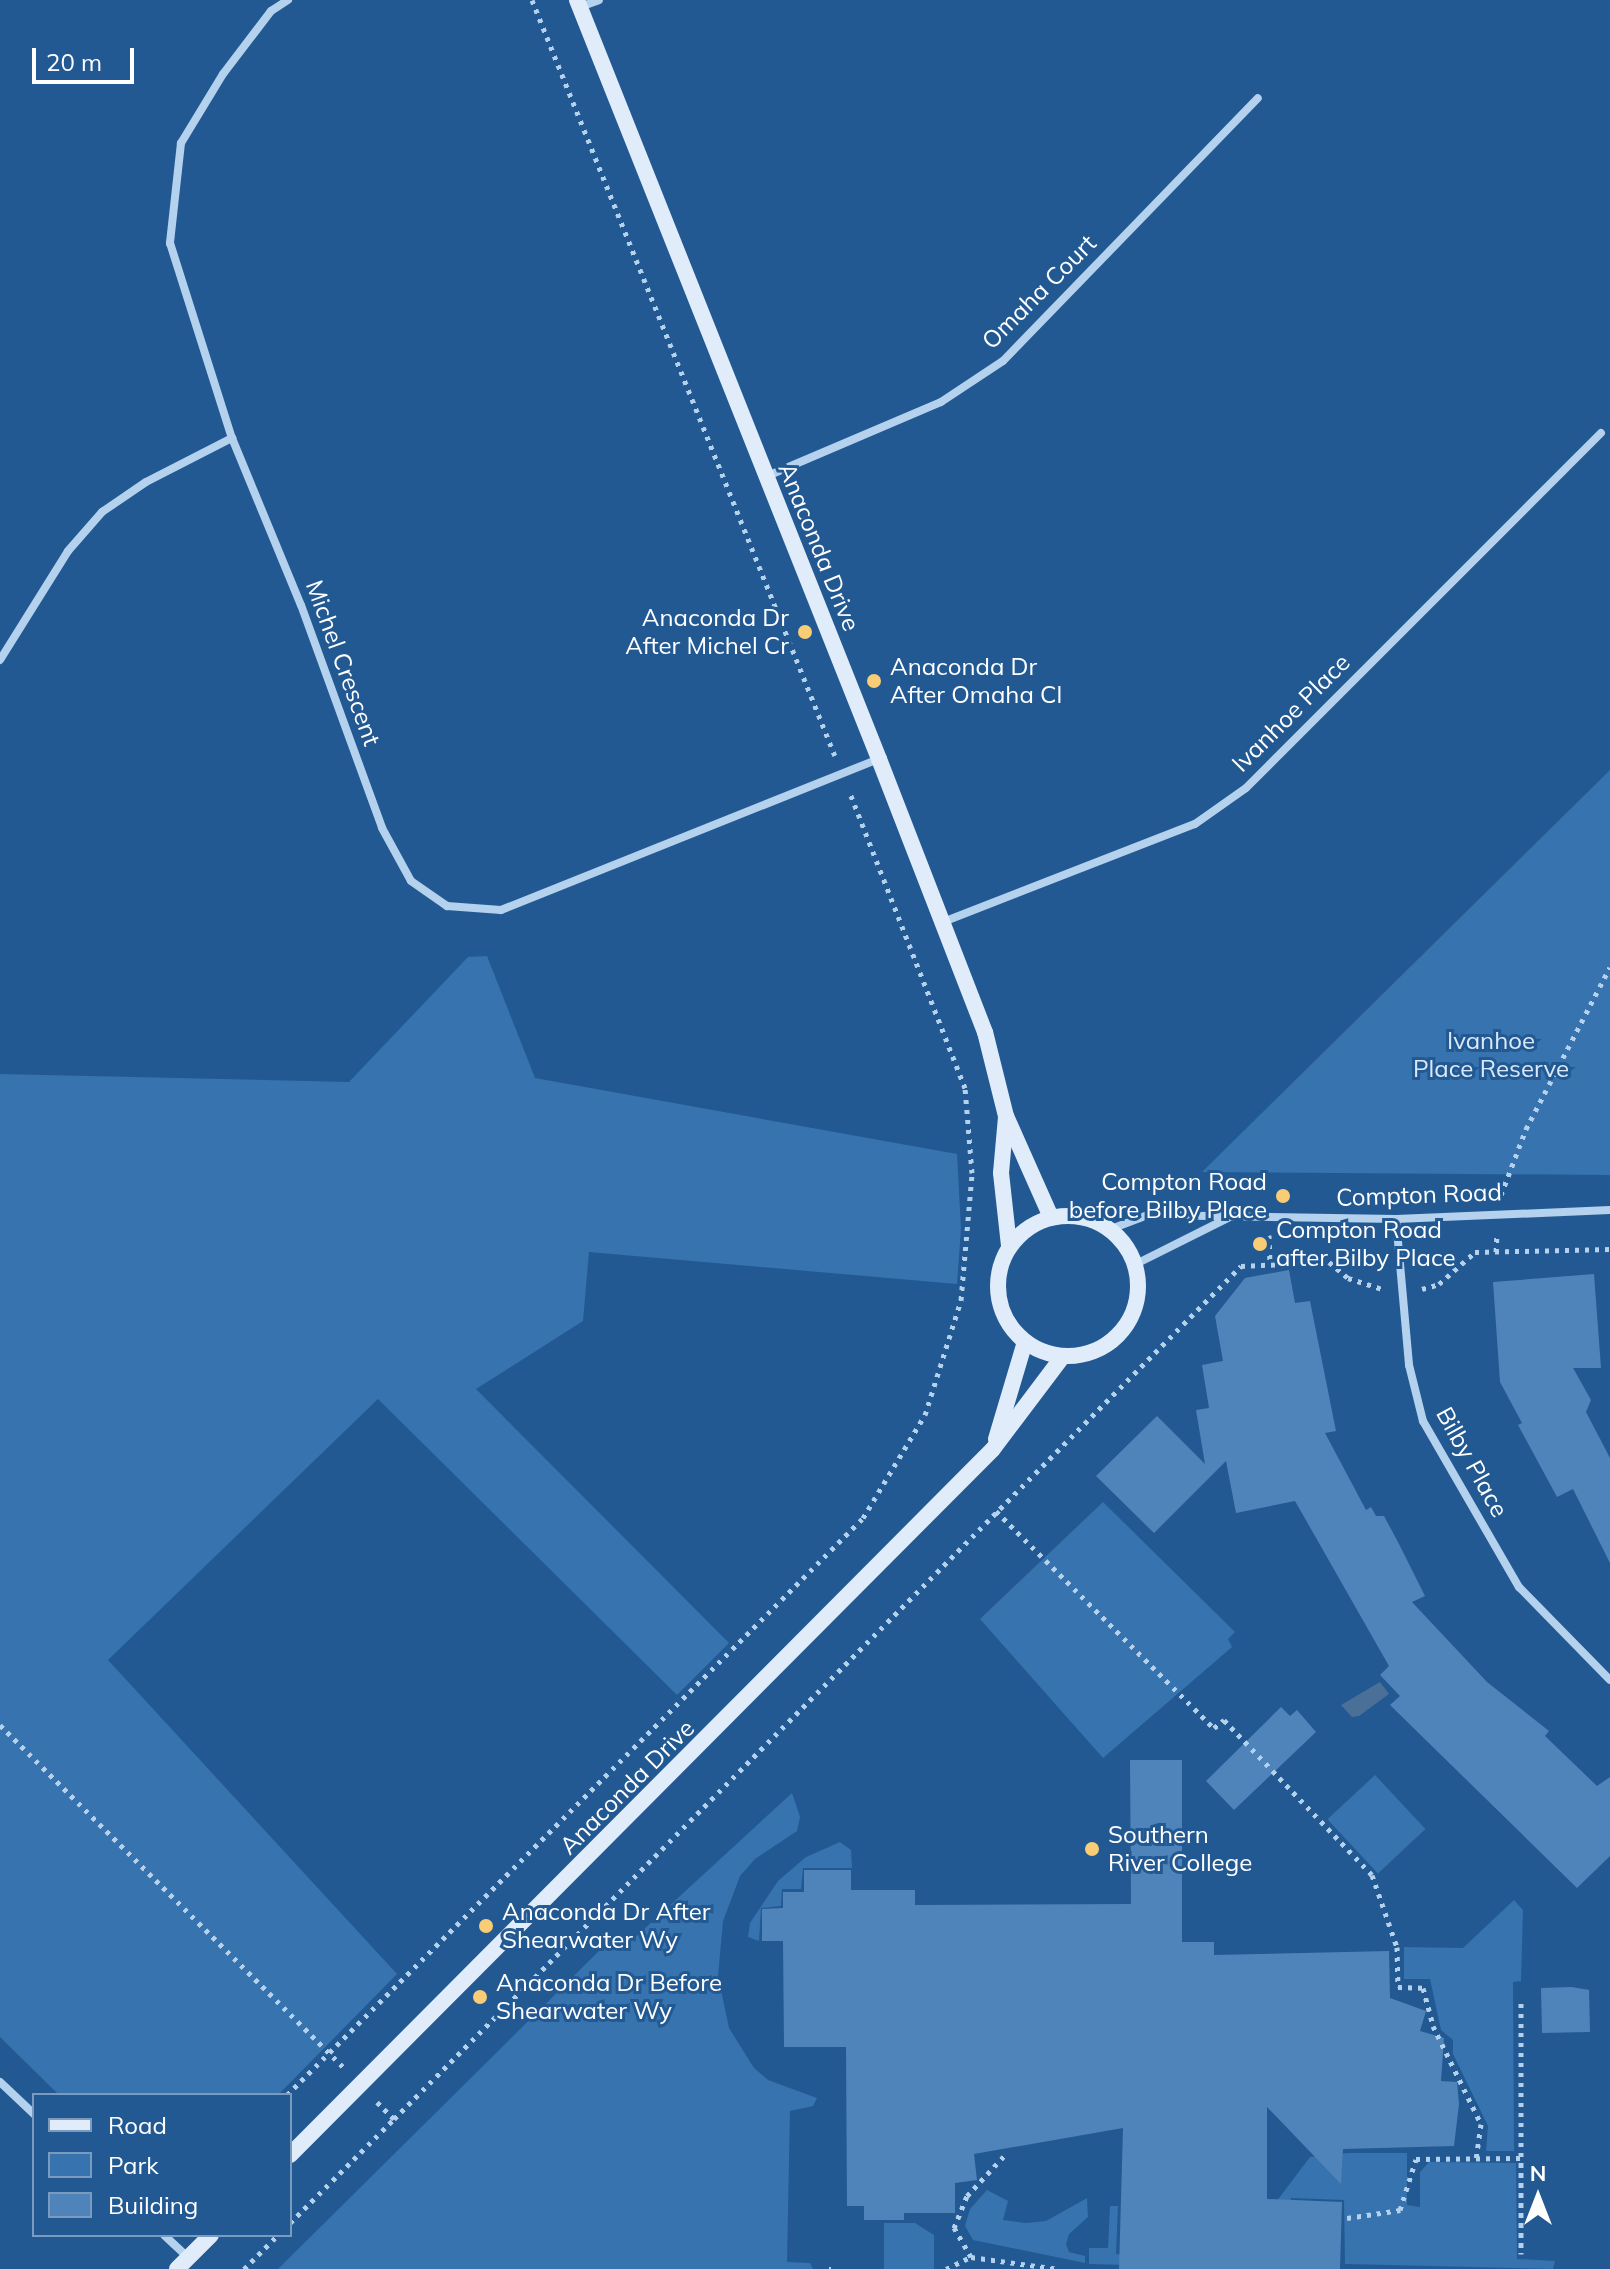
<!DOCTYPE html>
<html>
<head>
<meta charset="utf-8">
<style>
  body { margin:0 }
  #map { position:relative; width:1610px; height:2269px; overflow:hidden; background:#225992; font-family:Mulish,sans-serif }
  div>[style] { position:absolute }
  .green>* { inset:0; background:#3673af; transform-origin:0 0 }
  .water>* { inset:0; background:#4a7098 }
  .building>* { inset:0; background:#4f84ba }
  .path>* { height:5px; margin-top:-2.5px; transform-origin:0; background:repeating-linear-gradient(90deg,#b4d1ed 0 4px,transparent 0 10px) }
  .street>* { height:8px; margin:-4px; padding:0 4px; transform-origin:4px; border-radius:4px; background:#b4d1ed }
  .secondary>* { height:16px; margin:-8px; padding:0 8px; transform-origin:8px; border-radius:8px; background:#e0ecfa }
  .secondary>.ring { margin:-8px; padding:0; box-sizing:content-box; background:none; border:16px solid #e0ecfa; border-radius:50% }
  .dots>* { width:22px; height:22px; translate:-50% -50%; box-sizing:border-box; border:4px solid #225992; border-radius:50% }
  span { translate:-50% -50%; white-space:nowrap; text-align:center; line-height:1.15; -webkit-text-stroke:6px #225992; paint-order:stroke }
  .street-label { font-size:24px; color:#fff }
  .poi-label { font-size:24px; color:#fff }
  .right { translate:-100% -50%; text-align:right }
  .left { translate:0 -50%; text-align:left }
  .park-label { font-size:24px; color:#d9e9f9 }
  .legend { position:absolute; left:32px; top:2093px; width:260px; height:144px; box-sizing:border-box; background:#225992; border:2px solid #7a9bbe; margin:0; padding:10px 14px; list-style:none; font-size:24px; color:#fff }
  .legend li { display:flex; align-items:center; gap:16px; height:40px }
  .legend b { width:40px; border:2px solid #7a9bbe }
  .north { position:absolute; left:1498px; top:2157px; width:80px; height:80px; -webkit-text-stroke:6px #225992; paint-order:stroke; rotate:0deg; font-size:22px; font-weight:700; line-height:32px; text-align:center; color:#fff }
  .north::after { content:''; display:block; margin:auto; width:28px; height:36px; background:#fff; clip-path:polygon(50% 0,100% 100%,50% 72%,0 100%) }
  .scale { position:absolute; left:32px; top:48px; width:102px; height:36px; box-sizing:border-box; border:4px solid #fff; border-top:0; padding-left:10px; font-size:24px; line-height:28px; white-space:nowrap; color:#fff; -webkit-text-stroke:6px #225992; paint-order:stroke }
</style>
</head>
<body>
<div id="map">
  <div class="green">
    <i style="clip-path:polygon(1610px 770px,1610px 1175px,1202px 1172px)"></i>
    <i style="clip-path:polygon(487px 956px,535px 1078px,957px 1154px,961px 1229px,957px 1284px,589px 1252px,583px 1321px,476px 1389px,729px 1643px,677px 1695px,378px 1399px,108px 1660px,397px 1974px,278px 2095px,59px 2095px,0 2037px,0 1074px,349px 1082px,468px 957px)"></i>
    <i style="clip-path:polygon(1103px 1502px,1235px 1632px,1228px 1639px,1232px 1647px,1103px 1758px,980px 1619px)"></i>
    <i style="left:1375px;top:1775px;width:74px;height:65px;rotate:47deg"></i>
    <i style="clip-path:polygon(792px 1793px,800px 1817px,797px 1831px,755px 1859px,740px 1876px,723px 1921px,718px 1976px,729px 2028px,754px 2068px,768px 2080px,817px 2098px,813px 2106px,790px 2111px,787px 2262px,810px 2263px,813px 2269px,278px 2269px,605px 1945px,629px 1943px)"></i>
    <i style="clip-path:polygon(840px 1842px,851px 1850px,852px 1868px,803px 1868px,801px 1889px,782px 1889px,781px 1906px,761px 1908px,759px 1941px,748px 1937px,750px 1923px,778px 1881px,806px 1857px)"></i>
    <i style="clip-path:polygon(1514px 1900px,1523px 1910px,1521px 1981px,1513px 1982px,1514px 2151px,1486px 2151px,1488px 2126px,1453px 2054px,1453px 2040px,1441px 2030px,1430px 1979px,1404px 1979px,1404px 1947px,1463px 1948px)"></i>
    <i style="clip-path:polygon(1348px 2153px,1407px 2153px,1407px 2205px,1420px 2207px,1420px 2172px,1429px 2162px,1516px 2163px,1517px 2259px,1555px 2261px,1553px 2269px,1345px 2264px,1344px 2200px,1291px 2198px,1287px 2265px,1270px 2210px,1310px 2157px)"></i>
    <i style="clip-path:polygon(987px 2190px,1008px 2201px,1003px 2220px,1026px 2223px,1046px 2221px,1087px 2198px,1088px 2217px,1069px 2234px,1066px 2244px,1069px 2252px,1085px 2256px,1085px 2263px,973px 2240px,965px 2226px,970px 2209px)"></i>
    <i style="clip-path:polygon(1110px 2206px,1118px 2206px,1116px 2254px,1126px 2255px,1126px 2265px,1089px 2264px,1089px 2248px,1108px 2248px)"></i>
    <i style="clip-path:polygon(884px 2223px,915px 2223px,934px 2235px,934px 2269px,884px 2269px)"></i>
  </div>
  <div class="water">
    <i style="clip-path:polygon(1380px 1682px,1389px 1694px,1359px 1716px,1352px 1717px,1341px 1705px)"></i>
  </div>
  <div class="building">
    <i style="clip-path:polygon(1289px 1270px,1295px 1303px,1310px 1301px,1336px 1431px,1325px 1433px,1366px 1510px,1371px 1507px,1376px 1516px,1384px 1516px,1399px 1544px,1425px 1596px,1412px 1602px,1487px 1682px,1549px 1731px,1545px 1736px,1597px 1786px,1610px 1777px,1610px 1856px,1577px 1888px,1390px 1705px,1400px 1696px,1380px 1675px,1389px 1666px,1295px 1501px,1236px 1513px,1226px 1461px,1154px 1533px,1096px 1476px,1157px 1416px,1205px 1464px,1196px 1410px,1209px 1408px,1202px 1365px,1223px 1361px,1215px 1316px,1245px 1278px)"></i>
    <i style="clip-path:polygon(1594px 1274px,1601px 1368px,1573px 1368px,1591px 1400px,1586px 1412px,1610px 1458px,1610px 1563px,1573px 1489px,1557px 1497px,1518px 1425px,1522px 1423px,1500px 1382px,1493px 1282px)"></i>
    <i style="clip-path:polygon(1281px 1707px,1290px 1716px,1297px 1710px,1316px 1732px,1234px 1810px,1206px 1781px)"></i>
    <i style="clip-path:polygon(1130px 1760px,1182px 1760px,1182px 1942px,1214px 1942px,1214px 1955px,1389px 1951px,1390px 1998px,1426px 2011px,1420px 2031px,1444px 2038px,1441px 2081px,1457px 2082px,1459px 2104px,1454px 2146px,1343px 2149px,1341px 2184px,1267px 2107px,1267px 2199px,1342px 2202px,1340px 2269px,1119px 2269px,1123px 2128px,974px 2154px,977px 2180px,955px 2183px,955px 2213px,904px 2213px,904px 2220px,864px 2220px,864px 2206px,847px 2206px,846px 2047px,784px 2047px,783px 1941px,762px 1941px,762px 1909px,783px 1908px,783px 1892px,804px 1892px,804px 1870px,851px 1870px,851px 1890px,915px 1890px,915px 1905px,1131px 1904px)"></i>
    <i style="clip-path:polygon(1572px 1987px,1589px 1990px,1590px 2032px,1542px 2033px,1541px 1988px)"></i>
  </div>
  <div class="path">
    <i style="left:532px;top:0;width:814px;rotate:68.16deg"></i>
    <i style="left:1501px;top:1195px;width:71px;rotate:-69.3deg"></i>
    <i style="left:1526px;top:1129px;width:182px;rotate:-62.6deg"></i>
    <i style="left:1269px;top:1235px;width:27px;rotate:88deg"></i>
    <i style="left:1496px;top:1252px;width:19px;rotate:-87deg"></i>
    <i style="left:1422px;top:1289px;width:18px;rotate:-16deg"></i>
    <i style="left:1439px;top:1284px;width:48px;rotate:-41.6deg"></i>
    <i style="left:1475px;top:1252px;width:135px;rotate:-1.3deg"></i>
    <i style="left:996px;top:1511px;width:308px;rotate:44.9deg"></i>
    <i style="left:1214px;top:1728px;width:13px;rotate:-39deg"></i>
    <i style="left:1224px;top:1720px;width:214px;rotate:46.3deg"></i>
    <i style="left:1372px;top:1875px;width:76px;rotate:70.9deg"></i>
    <i style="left:1397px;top:1947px;width:40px;rotate:88.6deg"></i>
    <i style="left:1398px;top:1987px;width:25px;rotate:2deg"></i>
    <i style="left:1423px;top:1988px;width:39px;rotate:75deg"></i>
    <i style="left:1433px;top:2026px;width:109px;rotate:63.9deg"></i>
    <i style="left:1481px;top:2124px;width:34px;rotate:98deg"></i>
    <i style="left:0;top:1725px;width:487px;rotate:44.9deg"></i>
    <i style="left:1521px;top:2003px;width:251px;rotate:90deg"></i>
    <i style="left:287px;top:2095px;width:815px;rotate:-45.05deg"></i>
    <i style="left:863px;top:1518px;width:120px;rotate:-59deg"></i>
    <i style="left:925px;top:1415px;width:121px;rotate:-72.6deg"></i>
    <i style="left:961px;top:1300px;width:127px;rotate:-85deg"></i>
    <i style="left:972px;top:1173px;width:85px;rotate:-94.7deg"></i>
    <i style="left:965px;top:1088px;width:319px;rotate:-111.3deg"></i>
    <i style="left:377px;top:2102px;width:24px;rotate:45deg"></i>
    <i style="left:394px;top:2119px;width:1202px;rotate:-45.2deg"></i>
    <i style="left:1241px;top:1266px;width:88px;rotate:-2.6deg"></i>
    <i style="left:1329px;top:1262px;width:25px;rotate:40deg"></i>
    <i style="left:1348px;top:1278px;width:38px;rotate:18deg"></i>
    <i style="left:1347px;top:2218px;width:54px;rotate:-8.6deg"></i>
    <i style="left:1400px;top:2210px;width:53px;rotate:-72.6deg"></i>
    <i style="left:1416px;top:2159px;width:105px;rotate:-0.5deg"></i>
    <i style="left:290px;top:2223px;width:147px;rotate:-45deg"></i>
    <i style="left:971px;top:2257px;width:34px;rotate:-120deg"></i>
    <i style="left:954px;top:2228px;width:35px;rotate:-68deg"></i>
    <i style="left:967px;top:2196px;width:56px;rotate:-47.2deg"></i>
    <i style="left:244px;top:2269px;width:48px;rotate:-45deg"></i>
    <i style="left:829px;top:2269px;width:2px"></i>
    <i style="left:946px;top:2269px;width:28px;rotate:-26deg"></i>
    <i style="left:971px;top:2257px;width:89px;rotate:7.8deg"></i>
  </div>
  <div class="street">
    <i style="left:288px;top:0;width:20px;rotate:147deg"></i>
    <i style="left:271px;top:11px;width:79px;rotate:127.3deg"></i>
    <i style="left:223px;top:74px;width:81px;rotate:121.3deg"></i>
    <i style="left:181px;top:143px;width:101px;rotate:96.3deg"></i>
    <i style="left:170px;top:243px;width:205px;rotate:72.4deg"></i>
    <i style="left:232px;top:438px;width:181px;rotate:67.6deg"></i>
    <i style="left:301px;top:605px;width:237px;rotate:70deg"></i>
    <i style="left:382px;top:828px;width:60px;rotate:61.3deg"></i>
    <i style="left:411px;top:881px;width:44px;rotate:34.8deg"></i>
    <i style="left:447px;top:906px;width:54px;rotate:4.2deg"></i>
    <i style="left:501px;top:910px;width:407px;rotate:-21.8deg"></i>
    <i style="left:580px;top:7px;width:20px;rotate:-20deg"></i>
    <i style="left:765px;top:477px;width:191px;rotate:-23.1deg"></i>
    <i style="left:941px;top:402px;width:74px;rotate:-33.5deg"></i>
    <i style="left:1003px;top:361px;width:366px;rotate:-45.9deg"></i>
    <i style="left:0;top:660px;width:128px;rotate:-58deg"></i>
    <i style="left:68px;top:551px;width:52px;rotate:-48.9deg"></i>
    <i style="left:102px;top:512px;width:53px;rotate:-34.3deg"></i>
    <i style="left:146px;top:482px;width:97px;rotate:-27.1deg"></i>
    <i style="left:943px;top:922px;width:270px;rotate:-21.3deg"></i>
    <i style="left:1195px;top:824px;width:62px;rotate:-35.2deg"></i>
    <i style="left:1246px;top:788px;width:502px;rotate:-45deg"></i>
    <i style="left:1396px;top:1219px;width:147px;rotate:84.9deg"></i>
    <i style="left:1409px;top:1365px;width:58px;rotate:76deg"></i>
    <i style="left:1423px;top:1421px;width:192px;rotate:60deg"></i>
    <i style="left:1519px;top:1587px;width:130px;rotate:45.6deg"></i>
    <i style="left:1111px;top:1229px;width:40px;rotate:-21deg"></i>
    <i style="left:1148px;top:1215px;width:248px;rotate:0.9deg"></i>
    <i style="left:1396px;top:1219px;width:214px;rotate:-2.4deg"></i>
    <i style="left:1136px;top:1264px;width:103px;rotate:-26.6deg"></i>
    <i style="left:0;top:2082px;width:47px;rotate:43.3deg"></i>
    <i style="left:164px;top:2235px;width:33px;rotate:43deg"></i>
  </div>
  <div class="secondary">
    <i style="left:577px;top:0;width:817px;rotate:68.3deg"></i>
    <i style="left:879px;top:759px;width:293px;rotate:68.8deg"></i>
    <i style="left:985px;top:1032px;width:87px;rotate:76deg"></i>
    <i style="left:1006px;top:1116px;width:111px;rotate:66deg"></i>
    <i style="left:1006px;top:1117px;width:56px;rotate:95.1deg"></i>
    <i style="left:1001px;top:1173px;width:72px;rotate:83.7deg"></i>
    <i class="ring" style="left:998px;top:1216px;width:124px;height:124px"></i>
    <i style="left:996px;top:1439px;width:101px;rotate:-73.4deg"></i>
    <i style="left:290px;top:2155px;width:996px;rotate:-45.12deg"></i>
    <i style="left:993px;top:1449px;width:116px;rotate:-53deg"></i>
    <i style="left:177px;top:2269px;width:48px;rotate:-45deg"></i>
  </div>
  <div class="dots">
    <i style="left:805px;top:632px;background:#f9cc76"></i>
    <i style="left:874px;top:681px;background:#f9cc76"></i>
    <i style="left:1283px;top:1196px;background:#f9cc76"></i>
    <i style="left:1260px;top:1244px;background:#f9cc76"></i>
    <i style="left:1092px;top:1849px;background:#f9cc76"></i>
    <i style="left:486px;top:1926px;background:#f9cc76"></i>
    <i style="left:480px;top:1997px;background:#f9cc76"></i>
  </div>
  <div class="street-label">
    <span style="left:1039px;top:292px;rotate:-45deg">Omaha Court</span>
    <span style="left:819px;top:547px;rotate:68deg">Anaconda Drive</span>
    <span style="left:343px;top:663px;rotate:70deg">Michel Crescent</span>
    <span style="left:1291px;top:713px;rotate:-45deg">Ivanhoe Place</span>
    <span style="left:1419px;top:1195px;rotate:-2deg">Compton Road</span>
    <span style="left:1472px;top:1462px;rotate:61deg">Bilby Place</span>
    <span style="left:627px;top:1787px;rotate:-45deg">Anaconda Drive</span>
  </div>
  <div class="poi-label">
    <span class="right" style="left:789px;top:632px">Anaconda Dr<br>After Michel Cr</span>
    <span class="left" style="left:890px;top:681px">Anaconda Dr<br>After Omaha Cl</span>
    <span class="right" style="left:1267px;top:1196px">Compton Road<br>before Bilby Place</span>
    <span class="left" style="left:1276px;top:1244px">Compton Road<br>after Bilby Place</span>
    <span class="left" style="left:1108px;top:1849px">Southern<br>River College</span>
    <span class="left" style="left:502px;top:1926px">Anaconda Dr After<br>Shearwater Wy</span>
    <span class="left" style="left:496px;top:1997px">Anaconda Dr Before<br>Shearwater Wy</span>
  </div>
  <div class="park-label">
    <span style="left:1491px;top:1055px">Ivanhoe<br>Place Reserve</span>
  </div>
  <ul class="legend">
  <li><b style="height:10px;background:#e0ecfa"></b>Road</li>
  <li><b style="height:22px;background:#3673af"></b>Park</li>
  <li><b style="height:22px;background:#4f84ba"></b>Building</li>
  </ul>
  <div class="north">N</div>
  <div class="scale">20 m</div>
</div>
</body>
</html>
